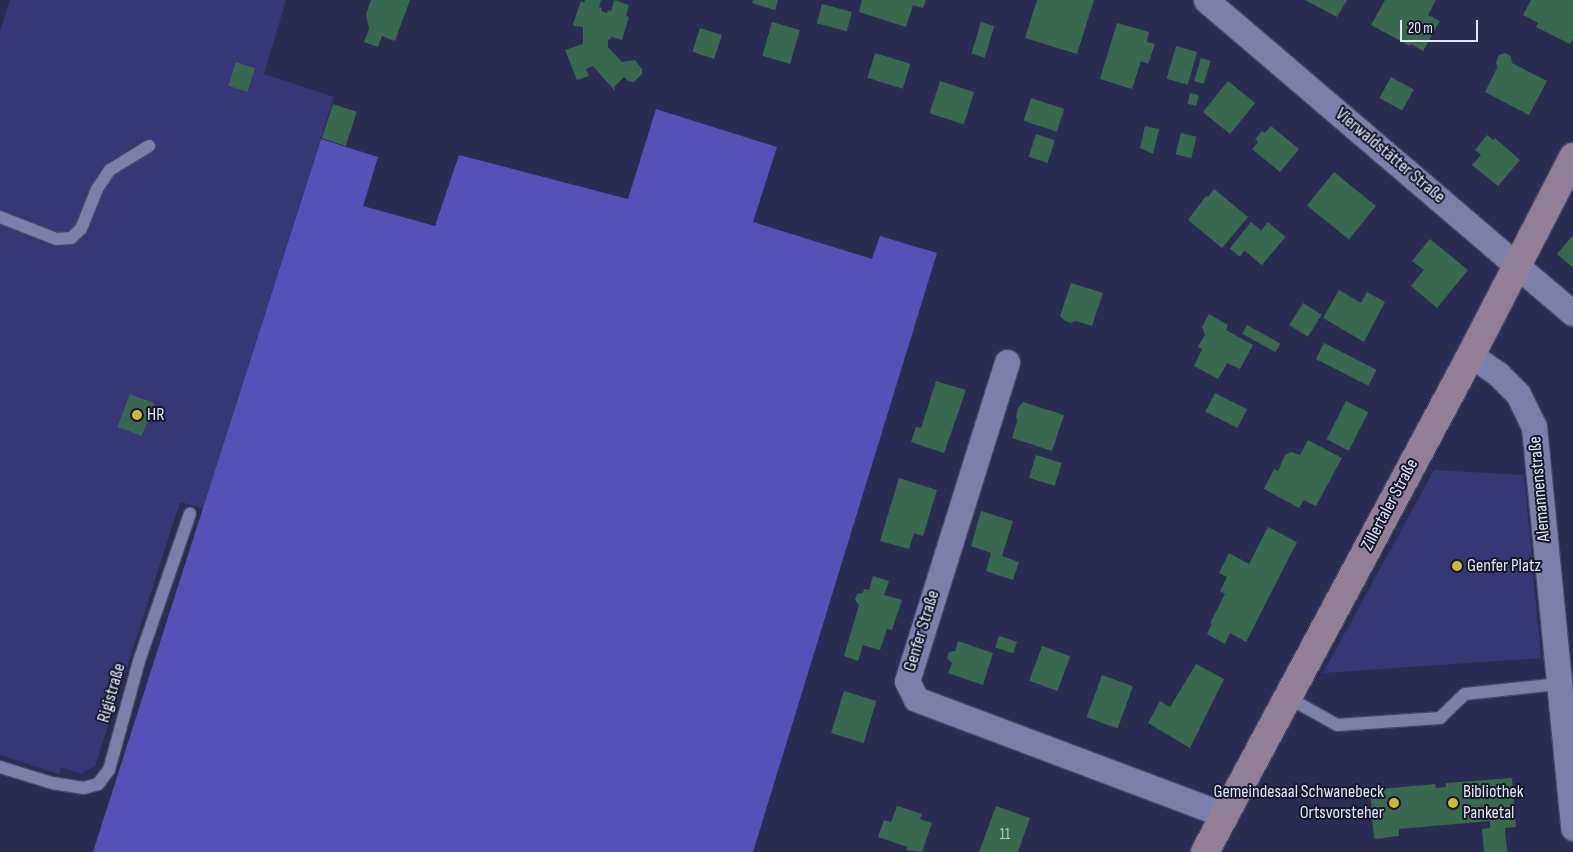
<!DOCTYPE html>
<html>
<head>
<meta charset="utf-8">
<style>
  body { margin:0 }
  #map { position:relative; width:1573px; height:852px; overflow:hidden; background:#2b2c51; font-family:"Sofia Sans Condensed",sans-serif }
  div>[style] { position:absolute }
  .green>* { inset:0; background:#383776 }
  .forest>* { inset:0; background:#5551b6 }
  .building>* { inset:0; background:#386850; transform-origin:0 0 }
  .roads { filter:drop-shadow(1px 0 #464666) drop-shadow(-1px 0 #464666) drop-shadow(0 1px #464666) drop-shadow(0 -1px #464666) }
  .lane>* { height:12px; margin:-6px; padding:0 6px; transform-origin:6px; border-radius:6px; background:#7b7faa }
  .street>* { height:25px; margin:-12.5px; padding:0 12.5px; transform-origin:12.5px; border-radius:12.5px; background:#7b7faa }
  .secondary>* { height:28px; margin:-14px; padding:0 14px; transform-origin:14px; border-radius:14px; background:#917f95 }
  .dots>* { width:14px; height:14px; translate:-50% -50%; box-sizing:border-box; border:2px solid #161727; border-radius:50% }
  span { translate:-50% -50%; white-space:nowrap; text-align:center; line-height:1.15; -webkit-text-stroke:4px #161727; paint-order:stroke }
  .number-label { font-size:15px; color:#b8c6d2 }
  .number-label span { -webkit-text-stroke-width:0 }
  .street-label { font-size:18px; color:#e3e6fe }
  .poi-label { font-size:18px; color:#e3e6fe }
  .left { translate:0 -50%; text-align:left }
  .right { translate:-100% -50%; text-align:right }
  .scale { position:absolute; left:1400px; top:20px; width:78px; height:22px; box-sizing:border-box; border:2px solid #e3e6fe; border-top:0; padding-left:6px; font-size:15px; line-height:18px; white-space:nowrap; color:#e3e6fe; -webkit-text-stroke:4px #161727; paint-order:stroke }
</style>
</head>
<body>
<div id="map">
  <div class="green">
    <i style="clip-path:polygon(10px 0,286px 0,264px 74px,334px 97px,203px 508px,180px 502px,95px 766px,81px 774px,61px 767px,59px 774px,0 755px,0 31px)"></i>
    <i style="clip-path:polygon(1434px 470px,1524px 475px,1541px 658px,1323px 673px)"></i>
  </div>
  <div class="forest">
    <i style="clip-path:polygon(656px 109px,777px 147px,753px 222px,872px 259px,880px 236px,937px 253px,753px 852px,93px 852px,321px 139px,378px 157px,363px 206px,435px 226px,459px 155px,628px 199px)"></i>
  </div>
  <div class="building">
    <i style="clip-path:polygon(371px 0,410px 0,395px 41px,382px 36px,378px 47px,364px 42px,369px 29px,366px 14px)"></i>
    <i style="clip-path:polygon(585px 0,601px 0,599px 7px,602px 8px,601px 11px,607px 13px,608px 10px,611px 11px,614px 0,629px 5px,626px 16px,629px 17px,622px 40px,612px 37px,608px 40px,608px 47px,622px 62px,635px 60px,642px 69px,642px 74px,634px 82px,628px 81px,624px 77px,614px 87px,615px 91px,593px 66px,586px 69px,589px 76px,577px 80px,565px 50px,583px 44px,583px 27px,574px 26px,573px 24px,581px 1px,584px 3px)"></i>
    <i style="clip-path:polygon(753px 0,778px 0,775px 10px,752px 3px)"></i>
    <i style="clip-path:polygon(862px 0,926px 0,923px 8px,913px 5px,906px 27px,859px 12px)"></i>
    <i style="clip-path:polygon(1037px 0,1094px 0,1077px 54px,1025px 38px)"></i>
    <i style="clip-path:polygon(1305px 0,1347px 0,1337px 17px)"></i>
    <i style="clip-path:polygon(1385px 0,1436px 0,1428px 15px,1440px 21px,1423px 51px,1411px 44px,1410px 46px,1371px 25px)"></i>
    <i style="clip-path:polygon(1531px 0,1573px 0,1573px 39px,1570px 44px,1536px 27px,1538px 23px,1523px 15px)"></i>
    <i style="left:822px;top:4px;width:31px;height:20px;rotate:15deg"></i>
    <i style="left:772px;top:22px;width:29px;height:35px;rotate:16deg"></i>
    <i style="left:981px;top:22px;width:14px;height:33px;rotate:17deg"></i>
    <i style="clip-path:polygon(1117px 23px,1149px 32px,1147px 42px,1155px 44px,1148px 64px,1141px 61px,1132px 89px,1100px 79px)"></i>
    <i style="left:700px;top:28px;width:23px;height:25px;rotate:18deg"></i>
    <i style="left:1176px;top:46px;width:22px;height:34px;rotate:16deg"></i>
    <i style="left:875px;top:53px;width:37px;height:26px;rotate:17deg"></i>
    <i style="clip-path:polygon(1505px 53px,1511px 56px,1512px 63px,1547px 81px,1529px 115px,1485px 92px,1497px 68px,1496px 62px,1499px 55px)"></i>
    <i style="left:1201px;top:58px;width:10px;height:24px;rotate:17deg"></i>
    <i style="left:236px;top:62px;width:20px;height:25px;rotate:18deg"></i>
    <i style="left:1391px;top:77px;width:26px;height:24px;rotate:29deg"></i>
    <i style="left:940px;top:81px;width:36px;height:34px;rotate:18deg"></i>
    <i style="left:1228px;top:81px;width:35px;height:40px;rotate:39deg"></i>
    <i style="left:1190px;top:93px;width:9px;height:11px;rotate:13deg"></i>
    <i style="left:1031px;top:98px;width:35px;height:24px;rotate:18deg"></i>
    <i style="left:333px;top:104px;width:25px;height:36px;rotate:18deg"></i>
    <i style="clip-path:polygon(1145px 126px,1159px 129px,1153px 154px,1140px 148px)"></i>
    <i style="clip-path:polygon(1271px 126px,1299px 149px,1280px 172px,1252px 149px,1258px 142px,1255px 139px,1262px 131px,1265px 133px)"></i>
    <i style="left:1181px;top:133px;width:16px;height:22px;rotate:14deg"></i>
    <i style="left:1036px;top:134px;width:20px;height:24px;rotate:18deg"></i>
    <i style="clip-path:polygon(1487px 135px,1493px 140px,1495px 138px,1520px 160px,1498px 186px,1472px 165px,1481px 155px,1475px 150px)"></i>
    <i style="left:1334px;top:172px;width:54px;height:43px;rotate:39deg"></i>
    <i style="clip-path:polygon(1214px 189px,1248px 217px,1222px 248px,1188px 220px,1206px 196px,1208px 197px)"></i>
    <i style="left:1251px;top:222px;width:13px;height:34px;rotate:39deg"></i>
    <i style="left:1268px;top:222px;width:23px;height:37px;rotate:40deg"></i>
    <i style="clip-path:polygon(1573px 235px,1573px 268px,1557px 254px)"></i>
    <i style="clip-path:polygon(1430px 239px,1468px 270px,1437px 308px,1411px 286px,1424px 270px,1412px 261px)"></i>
    <i style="clip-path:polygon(1071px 283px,1103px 293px,1092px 326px,1076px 321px,1071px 323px,1065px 321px,1060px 316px)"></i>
    <i style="clip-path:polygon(1339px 290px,1361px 303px,1367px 292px,1385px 302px,1364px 342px,1323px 318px)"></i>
    <i style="left:1303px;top:303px;width:22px;height:26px;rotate:32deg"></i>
    <i style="clip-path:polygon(1209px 314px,1228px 325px,1226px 330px,1253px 345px,1240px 369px,1227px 363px,1218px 379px,1194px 366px,1202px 349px,1198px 347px,1205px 335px,1202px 327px)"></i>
    <i style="left:1247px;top:325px;width:38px;height:10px;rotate:29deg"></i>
    <i style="left:1324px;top:343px;width:59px;height:18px;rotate:27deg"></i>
    <i style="clip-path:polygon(936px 381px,966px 390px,944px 453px,911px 442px,916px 427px,921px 428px)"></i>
    <i style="left:1215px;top:393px;width:36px;height:21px;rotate:27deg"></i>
    <i style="left:130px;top:394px;width:26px;height:35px;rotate:21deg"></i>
    <i style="left:1346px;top:401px;width:25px;height:43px;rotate:27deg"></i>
    <i style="clip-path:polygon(1023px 402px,1064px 415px,1052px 451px,1012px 438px,1017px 421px,1016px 417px,1018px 408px)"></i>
    <i style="clip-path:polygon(1308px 440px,1342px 458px,1316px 506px,1304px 500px,1299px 508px,1264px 489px,1274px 469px,1278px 471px,1285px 455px,1291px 452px,1300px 455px)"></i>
    <i style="left:1036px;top:455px;width:27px;height:24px;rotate:17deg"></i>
    <i style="clip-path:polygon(899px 478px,937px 490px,923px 536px,914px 533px,909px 549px,880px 541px)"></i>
    <i style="clip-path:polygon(981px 511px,1013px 521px,1002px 556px,1019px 562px,1013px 580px,986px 571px,991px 553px,971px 546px)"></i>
    <i style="clip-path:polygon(1268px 527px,1297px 542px,1246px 642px,1230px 633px,1225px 644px,1207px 634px,1212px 624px,1210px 623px,1225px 594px,1220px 591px,1227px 577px,1219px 573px,1229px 553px,1249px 564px)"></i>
    <i style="clip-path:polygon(873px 576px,889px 581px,884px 595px,902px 600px,892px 630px,887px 629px,880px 650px,863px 645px,858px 661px,844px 656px,859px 605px,855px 600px,857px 594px,863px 593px,864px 589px,869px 590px)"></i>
    <i style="left:999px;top:636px;width:19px;height:12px;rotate:18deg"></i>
    <i style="clip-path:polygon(958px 641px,993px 653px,983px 685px,948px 673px,952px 663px,947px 658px,949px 652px,955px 651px)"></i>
    <i style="left:1042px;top:646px;width:30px;height:37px;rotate:20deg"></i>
    <i style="clip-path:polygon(1196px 664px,1224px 679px,1190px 748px,1148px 723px,1160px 701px,1170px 707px)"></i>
    <i style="left:1102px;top:675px;width:33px;height:45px;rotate:20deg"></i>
    <i style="left:844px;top:691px;width:34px;height:44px;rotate:17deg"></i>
    <i style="clip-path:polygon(1512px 778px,1516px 827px,1505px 828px,1507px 852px,1484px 852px,1482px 829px,1490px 828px,1490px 821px,1399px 829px,1399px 836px,1374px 839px,1370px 790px,1435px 784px,1436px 788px,1446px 787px,1446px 783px)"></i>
    <i style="clip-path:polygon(897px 806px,922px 814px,920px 819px,932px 823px,922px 852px,906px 850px,907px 847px,878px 837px,884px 820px,891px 822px)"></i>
    <i style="clip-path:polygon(996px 806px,1030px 818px,1018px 852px,979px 852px)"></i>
  </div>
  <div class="roads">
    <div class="lane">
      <i style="left:0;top:217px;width:60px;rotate:21.4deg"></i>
      <i style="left:56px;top:239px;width:15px;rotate:-4deg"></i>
      <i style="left:71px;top:238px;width:13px;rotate:-42deg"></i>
      <i style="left:81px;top:229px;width:43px;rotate:-68.2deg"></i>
      <i style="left:97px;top:189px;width:23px;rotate:-56deg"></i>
      <i style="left:110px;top:170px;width:46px;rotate:-31.6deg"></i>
      <i style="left:1287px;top:697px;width:57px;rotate:29.2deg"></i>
      <i style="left:1337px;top:725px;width:103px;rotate:-3.9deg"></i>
      <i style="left:1440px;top:718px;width:35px;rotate:-44deg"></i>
      <i style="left:1465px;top:694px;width:95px;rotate:-6.1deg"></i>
      <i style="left:0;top:767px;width:54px;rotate:17.1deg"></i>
      <i style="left:52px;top:783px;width:32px;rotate:9deg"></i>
      <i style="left:84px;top:788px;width:15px;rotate:-16deg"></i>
      <i style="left:98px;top:784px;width:18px;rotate:-52deg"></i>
      <i style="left:109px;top:770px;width:113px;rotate:-74.6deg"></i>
      <i style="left:139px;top:661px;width:156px;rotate:-70.9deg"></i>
    </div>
    <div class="street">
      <i style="left:1206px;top:0;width:482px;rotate:40.5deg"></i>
      <i style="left:1471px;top:355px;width:33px;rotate:35deg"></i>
      <i style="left:1498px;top:374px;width:28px;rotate:45deg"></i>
      <i style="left:1518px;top:394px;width:37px;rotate:64deg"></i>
      <i style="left:1534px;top:427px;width:403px;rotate:84.4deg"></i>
      <i style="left:1007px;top:362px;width:334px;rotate:107.4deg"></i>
      <i style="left:907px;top:681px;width:20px;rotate:63deg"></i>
      <i style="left:916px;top:699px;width:330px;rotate:20.6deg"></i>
    </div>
    <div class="secondary">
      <i style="left:1205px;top:852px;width:564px;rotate:-61.84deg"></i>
      <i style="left:1471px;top:355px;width:223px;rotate:-62.7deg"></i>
    </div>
  </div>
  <div class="dots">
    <i style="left:137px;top:415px;background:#ccb939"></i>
    <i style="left:1457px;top:566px;background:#ccb939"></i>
    <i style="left:1394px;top:803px;background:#ccb939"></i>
    <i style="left:1453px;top:803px;background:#ccb939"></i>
  </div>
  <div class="number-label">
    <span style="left:1005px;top:835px">11</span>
  </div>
  <div class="street-label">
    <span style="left:1390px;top:156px;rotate:40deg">Vierwaldstätter Straße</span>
    <span style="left:1540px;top:489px;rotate:-95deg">Alemannenstraße</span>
    <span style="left:1390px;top:505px;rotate:-62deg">Zillertaler Straße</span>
    <span style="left:922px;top:631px;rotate:-73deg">Genfer Straße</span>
    <span style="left:112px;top:693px;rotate:-74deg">Rigistraße</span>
  </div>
  <div class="poi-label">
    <span class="left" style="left:147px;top:415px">HR</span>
    <span class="left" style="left:1467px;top:566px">Genfer Platz</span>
    <span class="right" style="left:1384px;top:803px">Gemeindesaal Schwanebeck<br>Ortsvorsteher</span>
    <span class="left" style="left:1463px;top:803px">Bibliothek<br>Panketal</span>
  </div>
  <div class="scale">20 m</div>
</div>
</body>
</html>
